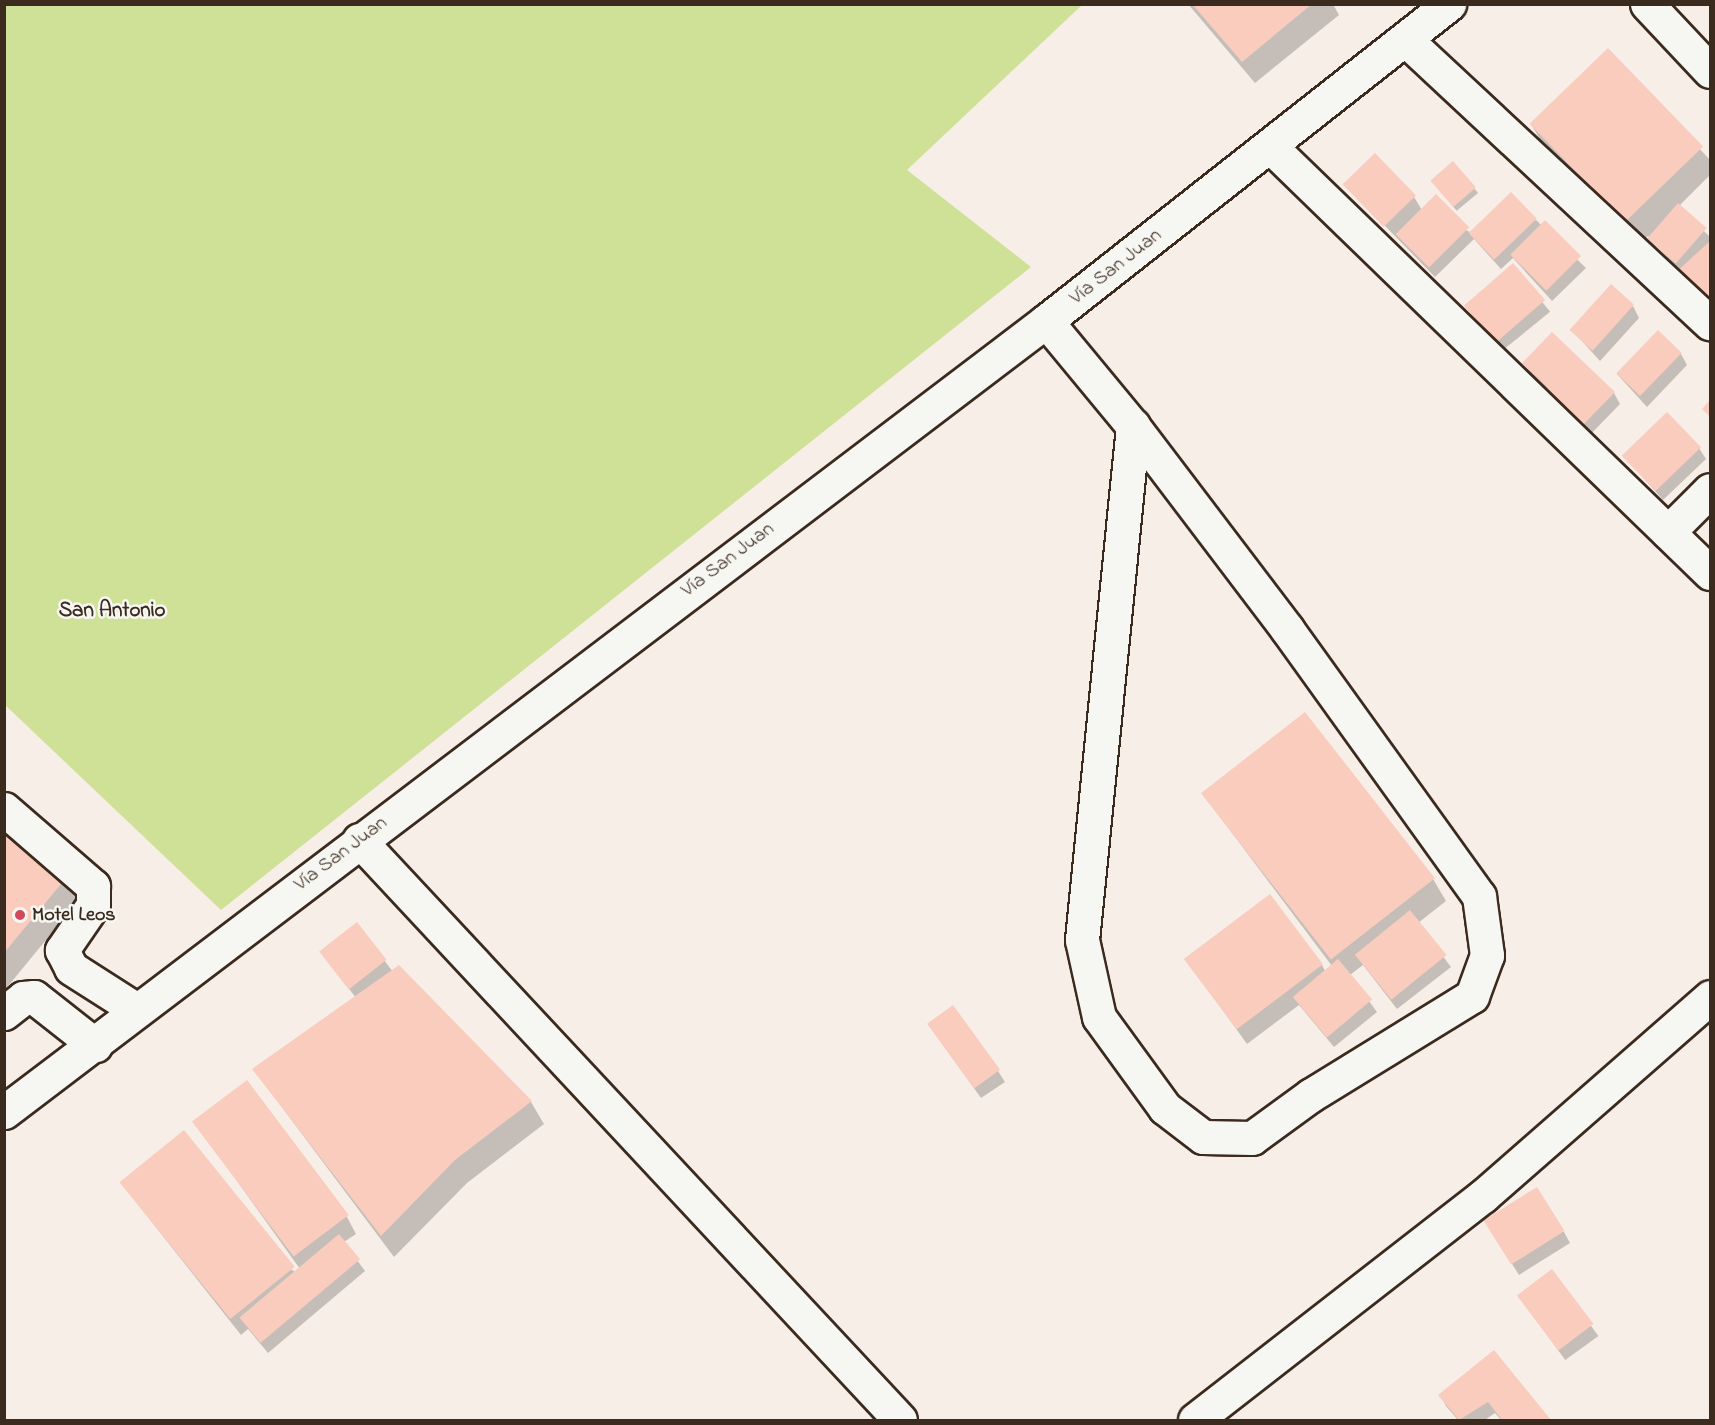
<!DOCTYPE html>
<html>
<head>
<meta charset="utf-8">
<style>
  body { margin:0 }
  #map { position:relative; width:1715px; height:1425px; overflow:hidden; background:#f7eee7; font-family:"Indie Flower",sans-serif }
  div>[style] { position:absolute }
  .green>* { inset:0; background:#cee196 }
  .shadow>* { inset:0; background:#0003; transform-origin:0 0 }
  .building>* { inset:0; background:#f9ccbd; transform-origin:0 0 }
  .roads { filter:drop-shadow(2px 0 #3b2a1e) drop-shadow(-2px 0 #3b2a1e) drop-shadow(0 2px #3b2a1e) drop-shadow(0 -2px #3b2a1e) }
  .minor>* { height:33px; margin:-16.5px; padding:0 16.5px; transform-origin:16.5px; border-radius:16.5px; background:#f6f6f2 }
  .dots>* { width:16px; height:16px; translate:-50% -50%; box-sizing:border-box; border:3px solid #f6f6f2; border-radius:50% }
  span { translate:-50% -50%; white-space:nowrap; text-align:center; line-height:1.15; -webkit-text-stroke:5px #f6f6f2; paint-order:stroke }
  .street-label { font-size:20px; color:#3b2a1e }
  .poi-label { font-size:20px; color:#3b2a1e; font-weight:700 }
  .left { translate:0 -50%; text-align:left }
  .neighbourhood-label { font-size:21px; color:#3b2a1e; font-weight:700 }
  .frame { position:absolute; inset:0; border:6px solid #3b2a1e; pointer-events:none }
</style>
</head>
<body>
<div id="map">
  <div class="green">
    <i style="clip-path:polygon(4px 5px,5px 4px,1082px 5px,907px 170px,1031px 267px,221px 910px,5px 705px)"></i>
  </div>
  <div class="shadow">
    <i style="clip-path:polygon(1188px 4px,1333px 4px,1339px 15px,1255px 83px)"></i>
    <i style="clip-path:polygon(1608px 50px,1710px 160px,1710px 175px,1679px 206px,1710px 237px,1710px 320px,1680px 270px,1648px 236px,1640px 244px,1544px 146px,1531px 124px)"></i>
    <i style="left:1453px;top:163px;width:39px;height:28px;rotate:50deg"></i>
    <i style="clip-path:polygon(1344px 184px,1414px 197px,1422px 210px,1470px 232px,1536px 220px,1586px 268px,1552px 301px,1513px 258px,1501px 269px,1474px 239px,1435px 277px)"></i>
    <i style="left:1513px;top:266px;width:59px;height:62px;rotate:51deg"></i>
    <i style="clip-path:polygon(1633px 306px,1639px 318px,1600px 361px,1571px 329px)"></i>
    <i style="clip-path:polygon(1681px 354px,1687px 365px,1647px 407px,1617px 374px)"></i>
    <i style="clip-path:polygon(1524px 364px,1614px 393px,1620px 404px,1585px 440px)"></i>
    <i style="clip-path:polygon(1699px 448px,1706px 459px,1663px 500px,1624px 456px)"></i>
    <i style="clip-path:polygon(1202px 793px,1433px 879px,1446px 901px,1418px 923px,1451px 967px,1397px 1009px,1363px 965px,1350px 975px,1377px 1012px,1334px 1047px,1299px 1005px,1247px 1044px,1186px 959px,1322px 965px,1325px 971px,1332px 966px)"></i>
    <i style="clip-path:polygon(4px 830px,65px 879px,78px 901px,4px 991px)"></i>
    <i style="clip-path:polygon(357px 924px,393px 972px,399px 967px,531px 1102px,544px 1124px,467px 1183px,394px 1257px,254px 1070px,356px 998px,322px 953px)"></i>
    <i style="clip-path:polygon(936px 1035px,998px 1071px,1005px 1082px,981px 1098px)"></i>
    <i style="clip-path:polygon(194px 1121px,347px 1217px,356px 1234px,344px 1242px,365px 1271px,268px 1353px,248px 1329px,241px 1335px,121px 1183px,296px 1272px,300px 1269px)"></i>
    <i style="clip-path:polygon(1492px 1232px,1564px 1232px,1570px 1243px,1519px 1275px)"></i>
    <i style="left:1552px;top:1272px;width:79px;height:41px;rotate:54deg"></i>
    <i style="clip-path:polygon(1494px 1352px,1549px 1420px,1501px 1420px,1495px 1413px,1485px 1420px,1458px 1420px,1446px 1406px,1440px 1395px)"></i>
  </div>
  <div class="building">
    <i style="clip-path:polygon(1192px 4px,1312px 4px,1242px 62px)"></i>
    <i style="left:1608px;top:48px;width:137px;height:109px;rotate:46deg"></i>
    <i style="left:1375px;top:153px;width:59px;height:45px;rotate:46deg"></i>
    <i style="left:1453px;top:161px;width:35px;height:30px;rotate:49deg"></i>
    <i style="left:1511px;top:192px;width:37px;height:59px;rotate:46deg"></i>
    <i style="left:1436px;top:194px;width:47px;height:57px;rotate:45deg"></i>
    <i style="left:1678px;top:203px;width:38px;height:47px;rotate:41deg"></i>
    <i style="left:1545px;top:220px;width:51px;height:49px;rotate:45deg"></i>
    <i style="clip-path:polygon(1710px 241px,1710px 304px,1673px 275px)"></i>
    <i style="left:1513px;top:263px;width:49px;height:65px;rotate:49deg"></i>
    <i style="left:1611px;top:284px;width:31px;height:62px;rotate:42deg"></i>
    <i style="left:1658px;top:330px;width:33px;height:60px;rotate:44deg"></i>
    <i style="clip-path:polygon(1552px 332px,1615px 392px,1578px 430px,1541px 394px,1547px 387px,1522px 363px)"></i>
    <i style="clip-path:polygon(1710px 400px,1710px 417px,1702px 409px)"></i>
    <i style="left:1667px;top:412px;width:49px;height:63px;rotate:46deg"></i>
    <i style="left:1305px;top:712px;width:211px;height:132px;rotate:52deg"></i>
    <i style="clip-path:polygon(4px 828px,66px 878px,4px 953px)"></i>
    <i style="left:1270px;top:894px;width:88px;height:108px;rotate:53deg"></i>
    <i style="left:1410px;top:910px;width:58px;height:71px;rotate:51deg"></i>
    <i style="left:357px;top:922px;width:48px;height:48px;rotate:52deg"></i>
    <i style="left:1338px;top:959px;width:53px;height:59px;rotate:50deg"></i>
    <i style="clip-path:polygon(399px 965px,532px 1101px,455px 1160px,381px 1236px,252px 1069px)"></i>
    <i style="left:953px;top:1005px;width:80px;height:32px;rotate:54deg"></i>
    <i style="left:247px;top:1080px;width:169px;height:69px;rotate:53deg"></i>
    <i style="left:184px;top:1130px;width:176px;height:83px;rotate:51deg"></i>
    <i style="left:1537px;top:1187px;width:52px;height:63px;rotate:58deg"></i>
    <i style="left:339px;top:1234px;width:33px;height:130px;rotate:50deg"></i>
    <i style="left:1552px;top:1269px;width:69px;height:44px;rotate:53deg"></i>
    <i style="clip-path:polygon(1494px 1350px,1551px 1420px,1502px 1420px,1488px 1402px,1459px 1420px,1438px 1395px)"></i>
  </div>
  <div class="roads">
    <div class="minor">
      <i style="left:1647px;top:4px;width:92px;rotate:46.8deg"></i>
      <i style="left:1405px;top:39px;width:417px;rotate:43deg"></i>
      <i style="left:1271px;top:147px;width:612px;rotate:44.14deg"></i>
      <i style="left:1046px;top:321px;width:136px;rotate:50.4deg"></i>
      <i style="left:1133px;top:426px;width:255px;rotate:52.8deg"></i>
      <i style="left:1287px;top:629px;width:329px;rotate:54.3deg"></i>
      <i style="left:1479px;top:896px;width:60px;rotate:82.3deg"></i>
      <i style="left:1487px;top:955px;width:44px;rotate:110.1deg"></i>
      <i style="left:1472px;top:996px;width:189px;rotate:148.4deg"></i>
      <i style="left:1311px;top:1095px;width:73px;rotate:143.9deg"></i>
      <i style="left:1252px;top:1138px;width:49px;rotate:-178.8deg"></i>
      <i style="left:1203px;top:1137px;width:48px;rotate:-142.7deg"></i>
      <i style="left:1165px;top:1108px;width:112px;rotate:-126deg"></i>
      <i style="left:1099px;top:1017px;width:79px;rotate:-102.4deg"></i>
      <i style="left:1082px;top:940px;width:517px;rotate:-84.33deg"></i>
      <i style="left:1668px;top:532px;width:59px;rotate:-45deg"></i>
      <i style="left:4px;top:809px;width:118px;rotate:40.9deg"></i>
      <i style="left:93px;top:886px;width:19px;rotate:90deg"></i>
      <i style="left:93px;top:905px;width:55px;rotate:124.6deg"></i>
      <i style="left:62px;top:950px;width:20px;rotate:63deg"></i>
      <i style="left:71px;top:968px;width:76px;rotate:32.6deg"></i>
      <i style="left:359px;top:840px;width:793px;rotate:46.99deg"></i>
      <i style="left:4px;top:1013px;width:24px;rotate:-38deg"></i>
      <i style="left:23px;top:998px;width:11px;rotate:-5deg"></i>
      <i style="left:34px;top:997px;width:78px;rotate:38.2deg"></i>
      <i style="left:4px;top:1112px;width:1308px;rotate:-37.2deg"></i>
      <i style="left:1046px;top:321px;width:513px;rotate:-38.19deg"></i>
      <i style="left:1195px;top:1420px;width:365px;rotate:-37.9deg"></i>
      <i style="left:1483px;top:1196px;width:302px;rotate:-41.2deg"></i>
    </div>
  </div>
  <div class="dots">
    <i style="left:20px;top:915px;background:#d1495b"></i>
  </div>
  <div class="street-label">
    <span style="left:1116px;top:267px;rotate:-38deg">Vía San Juan</span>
    <span style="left:728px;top:560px;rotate:-37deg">Vía San Juan</span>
    <span style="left:341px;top:854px;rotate:-37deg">Vía San Juan</span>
  </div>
  <div class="poi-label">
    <span class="left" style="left:32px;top:915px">Motel Leos</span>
  </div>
  <div class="neighbourhood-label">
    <span style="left:112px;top:611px">San Antonio</span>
  </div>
  <div class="frame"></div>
</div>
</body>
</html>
